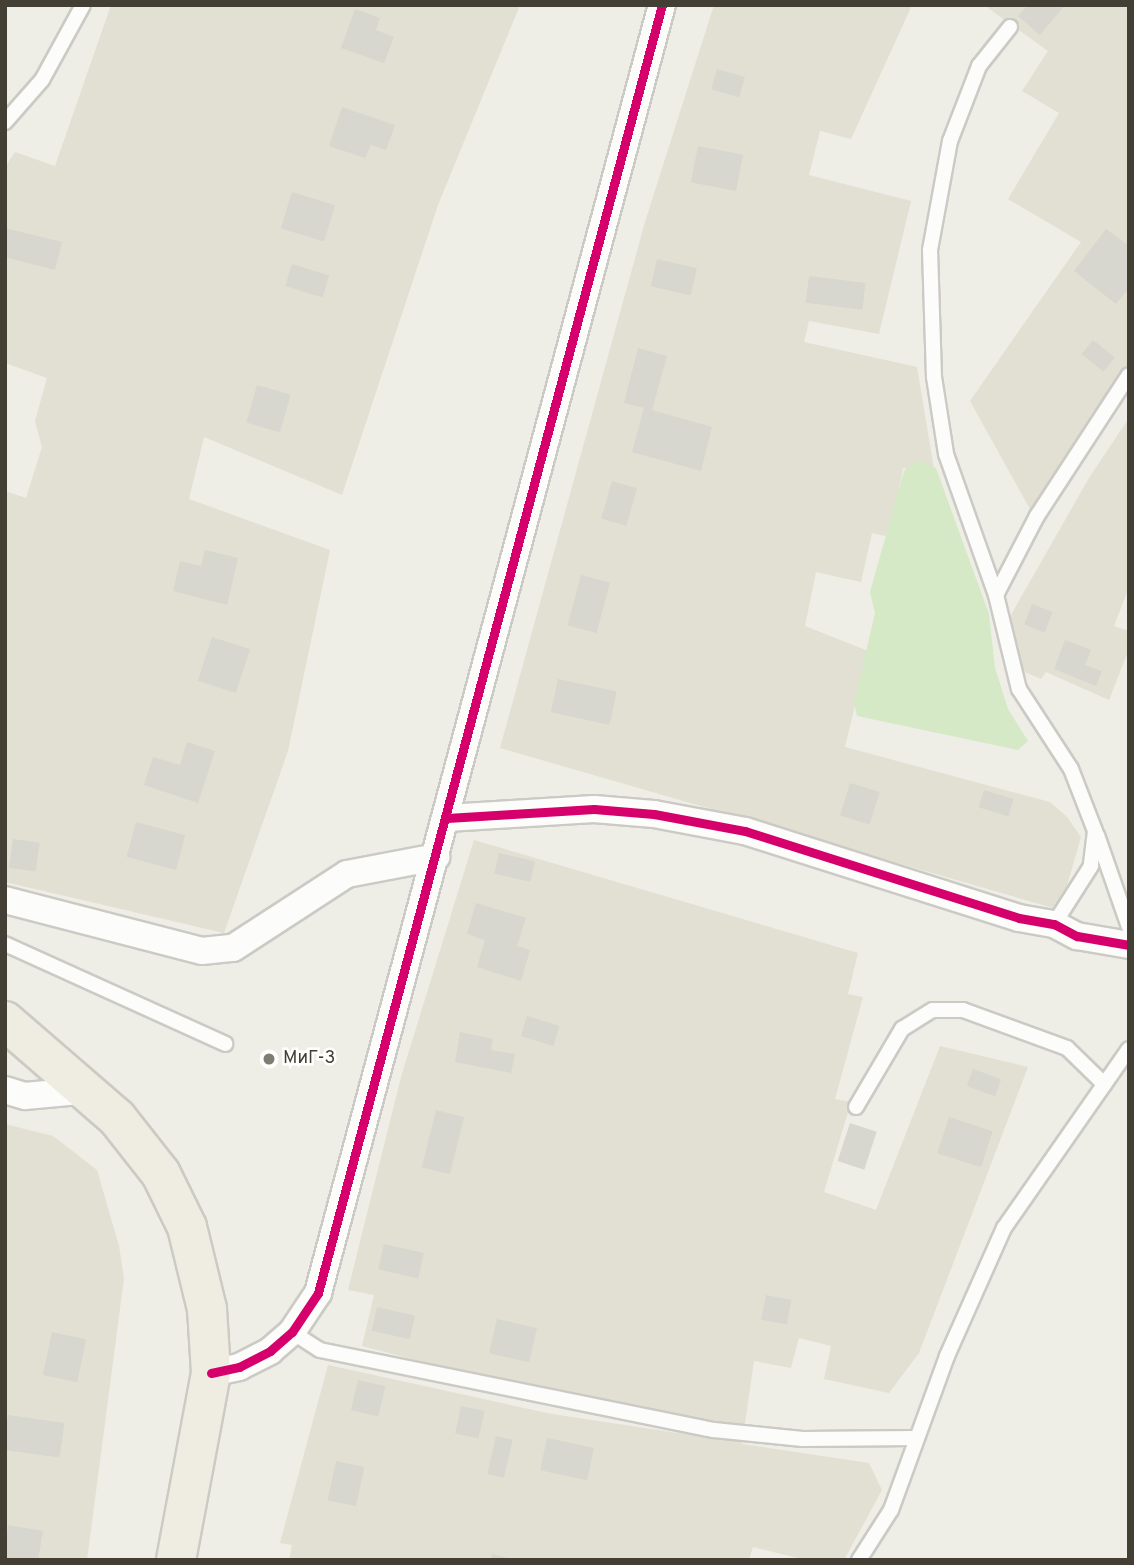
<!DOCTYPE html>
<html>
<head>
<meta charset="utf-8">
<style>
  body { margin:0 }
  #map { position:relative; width:1134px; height:1565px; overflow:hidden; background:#eeede6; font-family:Overpass,sans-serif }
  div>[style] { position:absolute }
  .residential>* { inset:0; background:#e2e0d3 }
  .green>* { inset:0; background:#d6e9c6 }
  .building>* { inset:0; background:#d7d6cf; transform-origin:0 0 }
  .roads { filter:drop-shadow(2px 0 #cccac4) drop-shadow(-2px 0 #cccac4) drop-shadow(0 2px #cccac4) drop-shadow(0 -2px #cccac4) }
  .service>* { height:14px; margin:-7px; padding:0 7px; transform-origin:7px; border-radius:7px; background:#fcfcfb }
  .minor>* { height:26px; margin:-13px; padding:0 13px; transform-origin:13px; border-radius:13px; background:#fcfcfb }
  .primary>* { height:38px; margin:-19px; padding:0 19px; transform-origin:19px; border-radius:19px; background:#efede2 }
  .cycleway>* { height:9px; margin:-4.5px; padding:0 4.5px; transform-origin:4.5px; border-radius:4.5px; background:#d6006c }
  .dots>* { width:19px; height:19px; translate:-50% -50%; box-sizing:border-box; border:4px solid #fff; border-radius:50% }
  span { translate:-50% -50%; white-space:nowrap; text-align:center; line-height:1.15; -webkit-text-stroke:5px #fff; paint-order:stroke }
  .poi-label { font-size:18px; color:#433f34 }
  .left { translate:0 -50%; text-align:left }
  .frame { position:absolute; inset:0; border:7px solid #433f34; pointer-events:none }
</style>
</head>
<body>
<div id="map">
  <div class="residential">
    <i style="clip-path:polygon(111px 5px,520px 5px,438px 205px,342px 495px,204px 437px,189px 499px,330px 550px,288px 751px,224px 933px,5px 882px,5px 491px,26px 498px,42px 447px,35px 421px,47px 378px,5px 363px,5px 167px,15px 152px,55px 166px)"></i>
    <i style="clip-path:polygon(714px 5px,912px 5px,851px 139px,820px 131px,809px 175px,911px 201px,879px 334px,809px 321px,804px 342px,917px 367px,935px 475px,903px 468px,890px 537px,872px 533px,861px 582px,816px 572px,805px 626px,868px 651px,845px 747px,1050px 802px,1067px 817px,1081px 837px,1060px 910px,500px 748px,645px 222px)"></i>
    <i style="clip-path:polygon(984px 5px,1129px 5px,1129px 387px,1035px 518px,970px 401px,1081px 242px,1008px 199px,1059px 113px,1022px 91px,1048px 51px)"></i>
    <i style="clip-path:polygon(1129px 418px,1129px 587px,1114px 626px,1129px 631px,1129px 649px,1109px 700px,1046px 672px,1041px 679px,1020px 670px,1008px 620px,1089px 478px)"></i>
    <i style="clip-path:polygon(474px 840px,858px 953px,848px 994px,863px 997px,835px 1099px,851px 1102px,824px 1192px,876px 1210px,940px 1046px,1028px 1067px,919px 1353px,889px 1393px,824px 1379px,831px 1346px,799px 1338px,791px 1368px,754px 1361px,742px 1444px,869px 1463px,882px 1490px,844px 1560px,806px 1560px,753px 1547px,749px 1560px,289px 1560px,292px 1545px,280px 1543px,328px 1365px,552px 1414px,724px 1440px,362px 1346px,374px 1295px,348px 1290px,401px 1077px)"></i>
    <i style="clip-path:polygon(5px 1124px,53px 1136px,97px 1170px,119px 1246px,124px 1278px,87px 1560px,5px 1560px)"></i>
  </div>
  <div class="green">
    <i style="clip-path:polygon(917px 460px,936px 468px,989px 614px,995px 668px,1008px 709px,1028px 741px,1018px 750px,857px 716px,854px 703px,875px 613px,870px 592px,904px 471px)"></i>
  </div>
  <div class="building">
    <i style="clip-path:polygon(1028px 5px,1065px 5px,1040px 35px,1018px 16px)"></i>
    <i style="clip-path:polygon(355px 9px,380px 18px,376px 30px,394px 37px,384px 63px,341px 48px)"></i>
    <i style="left:717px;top:69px;width:29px;height:21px;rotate:16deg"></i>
    <i style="clip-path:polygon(342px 107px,395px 125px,386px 150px,371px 145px,365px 158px,329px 146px)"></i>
    <i style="left:698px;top:146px;width:46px;height:37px;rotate:11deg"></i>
    <i style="left:292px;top:192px;width:45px;height:38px;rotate:17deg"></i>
    <i style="clip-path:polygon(5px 228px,62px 242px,55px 270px,5px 257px)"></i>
    <i style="clip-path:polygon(1106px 229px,1129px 246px,1129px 288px,1116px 304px,1074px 271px)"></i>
    <i style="left:657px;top:259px;width:41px;height:28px;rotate:13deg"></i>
    <i style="left:292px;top:264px;width:39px;height:23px;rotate:17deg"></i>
    <i style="left:809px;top:276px;width:57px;height:27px;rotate:7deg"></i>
    <i style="left:1093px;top:340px;width:28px;height:18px;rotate:39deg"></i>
    <i style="clip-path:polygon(638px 348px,667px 356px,652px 410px,712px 427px,701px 471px,632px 452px,644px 408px,624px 403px)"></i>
    <i style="left:257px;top:385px;width:35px;height:39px;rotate:16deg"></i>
    <i style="left:612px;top:481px;width:26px;height:39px;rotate:16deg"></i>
    <i style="clip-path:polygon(205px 550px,238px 558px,227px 605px,173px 591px,180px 561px,201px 566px)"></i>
    <i style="left:581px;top:575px;width:30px;height:52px;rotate:15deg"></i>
    <i style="left:1032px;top:604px;width:22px;height:22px;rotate:21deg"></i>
    <i style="left:212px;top:637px;width:40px;height:46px;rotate:18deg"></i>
    <i style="clip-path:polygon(1065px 640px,1091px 650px,1085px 665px,1102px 671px,1096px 686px,1054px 669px)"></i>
    <i style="left:558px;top:679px;width:60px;height:34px;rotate:12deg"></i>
    <i style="clip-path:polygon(187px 742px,215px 751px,198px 803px,144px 785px,153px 757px,180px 765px)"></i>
    <i style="left:850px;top:783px;width:31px;height:34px;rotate:17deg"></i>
    <i style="left:984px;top:790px;width:31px;height:18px;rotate:17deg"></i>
    <i style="left:136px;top:822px;width:51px;height:36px;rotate:15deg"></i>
    <i style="left:13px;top:839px;width:27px;height:29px;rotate:8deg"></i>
    <i style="left:499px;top:853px;width:37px;height:21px;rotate:13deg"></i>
    <i style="clip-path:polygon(476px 903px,526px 918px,517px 946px,530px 950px,521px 981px,477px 967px,485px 940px,467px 934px)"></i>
    <i style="left:527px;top:1016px;width:34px;height:21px;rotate:17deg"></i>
    <i style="clip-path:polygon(460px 1032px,493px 1039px,491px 1050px,515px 1054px,511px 1073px,455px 1062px)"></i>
    <i style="left:973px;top:1069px;width:30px;height:18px;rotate:20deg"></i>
    <i style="left:436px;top:1110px;width:29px;height:59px;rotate:14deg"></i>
    <i style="left:949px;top:1117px;width:46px;height:38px;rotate:18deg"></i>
    <i style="left:850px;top:1123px;width:28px;height:40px;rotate:18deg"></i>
    <i style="left:384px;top:1244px;width:41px;height:26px;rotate:13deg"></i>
    <i style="left:766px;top:1295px;width:26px;height:25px;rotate:11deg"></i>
    <i style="left:377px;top:1307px;width:39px;height:24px;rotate:13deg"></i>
    <i style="left:497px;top:1319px;width:41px;height:35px;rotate:13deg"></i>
    <i style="left:52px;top:1332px;width:35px;height:44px;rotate:12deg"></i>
    <i style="left:358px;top:1380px;width:28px;height:31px;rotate:13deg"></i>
    <i style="left:461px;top:1406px;width:24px;height:28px;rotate:12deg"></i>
    <i style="left:8px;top:1415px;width:57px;height:35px;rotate:8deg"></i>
    <i style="left:496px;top:1436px;width:17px;height:39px;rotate:13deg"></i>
    <i style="left:547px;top:1438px;width:48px;height:33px;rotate:12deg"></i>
    <i style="left:336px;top:1461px;width:29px;height:40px;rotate:12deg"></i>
    <i style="clip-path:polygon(8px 1525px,43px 1531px,38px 1560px,5px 1560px)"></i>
    <i style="clip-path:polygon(492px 1554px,512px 1559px,511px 1560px,491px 1560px)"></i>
  </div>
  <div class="roads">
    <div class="service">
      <i style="left:1010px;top:27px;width:50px;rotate:128.5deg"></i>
      <i style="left:979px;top:66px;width:80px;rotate:111.1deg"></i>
      <i style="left:950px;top:141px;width:111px;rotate:100.4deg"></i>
      <i style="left:930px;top:250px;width:127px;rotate:88.2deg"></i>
      <i style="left:934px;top:377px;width:78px;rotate:81.1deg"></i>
      <i style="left:946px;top:454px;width:150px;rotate:70.5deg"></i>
      <i style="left:996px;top:595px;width:97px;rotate:76.3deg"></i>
      <i style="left:1019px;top:689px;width:95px;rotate:57deg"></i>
      <i style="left:1071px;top:769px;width:66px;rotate:68.8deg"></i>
      <i style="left:1095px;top:831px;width:35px;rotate:97deg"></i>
      <i style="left:1091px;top:866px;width:69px;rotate:122.5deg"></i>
      <i style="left:5px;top:122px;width:56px;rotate:-48.6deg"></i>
      <i style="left:42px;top:80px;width:85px;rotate:-61.3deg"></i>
      <i style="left:996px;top:595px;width:89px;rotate:-62.6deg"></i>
      <i style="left:1037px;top:516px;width:168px;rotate:-56.9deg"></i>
      <i style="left:1097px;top:835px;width:97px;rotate:70.8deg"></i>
      <i style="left:5px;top:944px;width:242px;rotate:24.4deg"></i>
      <i style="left:856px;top:1107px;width:91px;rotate:-59.5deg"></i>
      <i style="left:902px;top:1029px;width:36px;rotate:-32deg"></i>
      <i style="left:933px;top:1010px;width:30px"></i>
      <i style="left:963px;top:1010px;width:111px;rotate:20.1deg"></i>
      <i style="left:1067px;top:1048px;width:52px;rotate:44.2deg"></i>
      <i style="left:292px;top:1332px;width:33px;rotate:33deg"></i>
      <i style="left:320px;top:1350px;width:402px;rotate:11.5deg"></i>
      <i style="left:714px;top:1430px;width:89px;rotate:5.8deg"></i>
      <i style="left:803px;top:1439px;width:113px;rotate:-0.5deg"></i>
      <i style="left:859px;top:1560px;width:59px;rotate:-57.4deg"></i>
      <i style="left:891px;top:1510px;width:164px;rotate:-70deg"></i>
      <i style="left:947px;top:1356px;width:140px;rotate:-66deg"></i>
      <i style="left:1004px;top:1228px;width:218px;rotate:-55.1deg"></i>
    </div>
    <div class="minor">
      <i style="left:447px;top:818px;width:147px;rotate:-3.5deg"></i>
      <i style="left:594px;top:809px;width:60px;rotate:4.8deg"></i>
      <i style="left:654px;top:814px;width:93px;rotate:10.6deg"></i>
      <i style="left:745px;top:831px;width:287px;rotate:17.6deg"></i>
      <i style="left:1019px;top:918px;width:36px;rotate:10deg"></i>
      <i style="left:1054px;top:924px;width:26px;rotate:28deg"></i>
      <i style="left:1077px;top:936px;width:53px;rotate:9.8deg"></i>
      <i style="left:5px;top:900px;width:203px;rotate:14.5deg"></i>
      <i style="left:202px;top:951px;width:31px;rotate:-6deg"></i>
      <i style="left:233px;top:948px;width:136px;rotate:-33deg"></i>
      <i style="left:347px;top:874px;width:91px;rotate:-10.8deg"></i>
      <i style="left:5px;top:1090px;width:21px;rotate:17deg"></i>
      <i style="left:25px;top:1096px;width:65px;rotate:-5.3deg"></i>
      <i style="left:211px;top:1373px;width:29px;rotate:-12deg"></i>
      <i style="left:239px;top:1367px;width:35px;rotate:-27deg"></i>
      <i style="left:270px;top:1351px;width:29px;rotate:-41deg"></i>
      <i style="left:292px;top:1332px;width:47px;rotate:-56.3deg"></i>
      <i style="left:318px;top:1293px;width:1333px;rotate:-75.05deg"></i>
    </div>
    <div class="primary">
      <i style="left:5px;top:1021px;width:148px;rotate:40.9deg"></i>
      <i style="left:117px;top:1118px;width:71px;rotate:51.8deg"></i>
      <i style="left:161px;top:1174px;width:59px;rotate:63.9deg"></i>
      <i style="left:187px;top:1227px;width:84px;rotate:76.3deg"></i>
      <i style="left:207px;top:1309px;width:64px;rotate:86.4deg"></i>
      <i style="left:211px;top:1373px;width:190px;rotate:100.6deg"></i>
    </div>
  </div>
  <div class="cycleway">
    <i style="left:447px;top:818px;width:147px;rotate:-3.5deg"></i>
    <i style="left:594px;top:809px;width:60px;rotate:4.8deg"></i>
    <i style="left:654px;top:814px;width:93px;rotate:10.6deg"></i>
    <i style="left:745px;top:831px;width:287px;rotate:17.6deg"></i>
    <i style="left:1019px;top:918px;width:36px;rotate:10deg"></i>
    <i style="left:1054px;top:924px;width:26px;rotate:28deg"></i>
    <i style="left:1077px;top:936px;width:53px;rotate:9.8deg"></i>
    <i style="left:211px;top:1373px;width:29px;rotate:-12deg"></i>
    <i style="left:239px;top:1367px;width:35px;rotate:-27deg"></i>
    <i style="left:270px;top:1351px;width:29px;rotate:-41deg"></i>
    <i style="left:292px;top:1332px;width:47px;rotate:-56.3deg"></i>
    <i style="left:318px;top:1293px;width:1333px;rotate:-75.05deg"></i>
  </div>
  <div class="dots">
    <i style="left:269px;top:1059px;background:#7f7c72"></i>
  </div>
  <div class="poi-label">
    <span class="left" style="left:283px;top:1059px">МиГ-3</span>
  </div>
  <div class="frame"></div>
</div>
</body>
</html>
